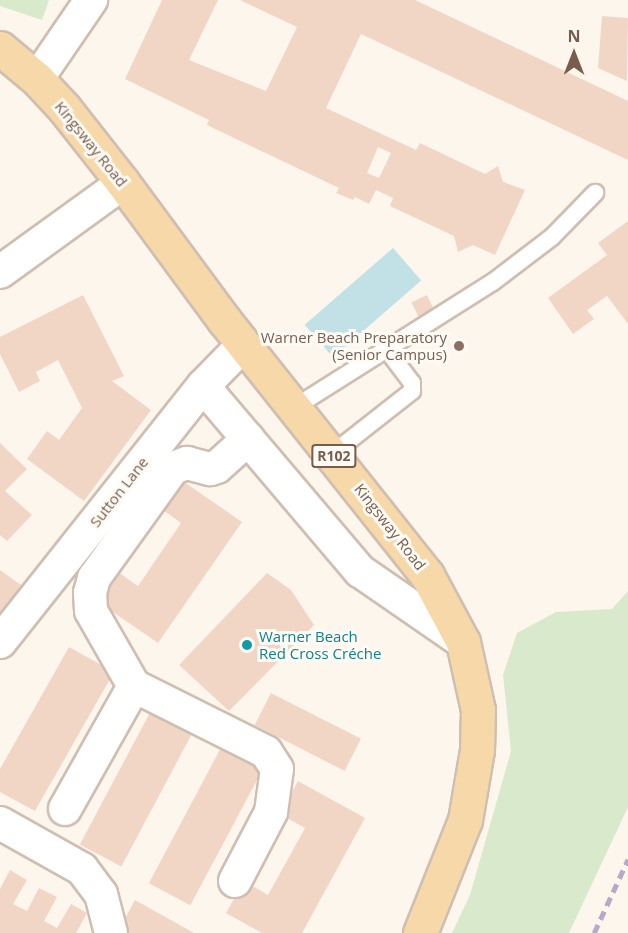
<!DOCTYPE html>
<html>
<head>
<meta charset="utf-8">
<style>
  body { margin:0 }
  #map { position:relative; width:628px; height:933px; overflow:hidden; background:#fcf6ed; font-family:"Open Sans",sans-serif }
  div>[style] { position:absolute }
  .green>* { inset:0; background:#d8eacb }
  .water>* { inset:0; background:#c1e1e6; transform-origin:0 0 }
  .building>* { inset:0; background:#f1d6c5; transform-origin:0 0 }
  .roads { filter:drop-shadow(2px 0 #cfbeb1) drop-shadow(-2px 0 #cfbeb1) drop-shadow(0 2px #cfbeb1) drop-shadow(0 -2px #cfbeb1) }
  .service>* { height:16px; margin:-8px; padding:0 8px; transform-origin:8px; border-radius:8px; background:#fff }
  .minor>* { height:32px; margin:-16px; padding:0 16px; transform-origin:16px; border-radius:16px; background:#fff }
  .primary>* { height:33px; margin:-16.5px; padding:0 16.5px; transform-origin:16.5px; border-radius:16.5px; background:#f7d9a9 }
  .rail>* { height:4.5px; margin-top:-2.25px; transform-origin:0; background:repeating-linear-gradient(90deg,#b9a9c8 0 9px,transparent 0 15px) }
  .dots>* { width:16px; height:16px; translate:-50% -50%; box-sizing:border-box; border:3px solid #fefaf4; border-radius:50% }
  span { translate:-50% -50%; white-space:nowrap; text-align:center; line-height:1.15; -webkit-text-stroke:6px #fefaf4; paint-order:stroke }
  .shield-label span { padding:2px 4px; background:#fefaf4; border:2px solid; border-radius:4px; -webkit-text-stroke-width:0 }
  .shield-label { font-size:14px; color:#785d4f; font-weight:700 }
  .street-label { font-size:15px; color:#785d4f }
  .education-label { font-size:15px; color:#785e54 }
  .right { translate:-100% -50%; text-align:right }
  .culture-label { font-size:15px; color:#0d838f }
  .left { translate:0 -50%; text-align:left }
  .north { position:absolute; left:544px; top:24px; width:60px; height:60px; -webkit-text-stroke:4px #fefaf4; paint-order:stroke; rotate:0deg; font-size:16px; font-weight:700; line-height:24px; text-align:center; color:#785d4f }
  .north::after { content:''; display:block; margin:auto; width:21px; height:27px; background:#785d4f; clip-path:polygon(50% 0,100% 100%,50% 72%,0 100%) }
</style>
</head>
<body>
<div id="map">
  <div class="green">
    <i style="clip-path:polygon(0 0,49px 0,42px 20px,0 6px)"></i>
    <i style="clip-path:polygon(628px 591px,628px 807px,569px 933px,452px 933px,470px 895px,511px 751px,503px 675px,517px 633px,556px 612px,612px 609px)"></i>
  </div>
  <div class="water">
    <i style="left:393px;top:248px;width:43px;height:117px;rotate:49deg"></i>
  </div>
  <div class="building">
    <i style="clip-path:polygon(evenodd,162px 0,218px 0,189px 60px,266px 91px,297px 27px,240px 0,415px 0,628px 101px,628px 160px,361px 34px,326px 108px,416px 150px,420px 143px,485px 174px,498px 166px,503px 182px,525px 190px,495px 255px,473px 245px,458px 252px,454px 236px,390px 206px,393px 198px,376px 190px,369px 204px,355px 197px,353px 200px,336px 193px,339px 188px,207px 125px,209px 120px,125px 79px,162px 0,378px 147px,391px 153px,379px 178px,367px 173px,378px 147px)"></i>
    <i style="clip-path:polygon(602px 16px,628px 18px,627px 81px,598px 68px)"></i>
    <i style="clip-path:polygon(628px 221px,628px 324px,607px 296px,587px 310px,594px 319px,573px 334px,548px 298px,607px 255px,598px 243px)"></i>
    <i style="clip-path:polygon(83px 295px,124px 376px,112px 381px,151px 410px,84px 501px,27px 459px,47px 431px,59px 440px,82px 408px,58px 360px,36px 372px,40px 381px,19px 392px,0 354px,0 337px)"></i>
    <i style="left:427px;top:295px;width:23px;height:17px;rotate:65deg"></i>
    <i style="clip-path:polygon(0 443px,27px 469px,5px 491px,32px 515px,7px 541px,0 535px)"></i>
    <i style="clip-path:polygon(180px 479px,242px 522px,158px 643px,97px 601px,118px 572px,138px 586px,181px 523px,160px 508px)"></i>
    <i style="clip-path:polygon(0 570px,28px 590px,8px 622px,0 616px)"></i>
    <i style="clip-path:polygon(267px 573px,291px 590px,314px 625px,229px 711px,179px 665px)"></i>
    <i style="clip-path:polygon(69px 647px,114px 672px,35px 811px,0 792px,0 769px)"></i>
    <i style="left:271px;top:693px;width:101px;height:36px;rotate:27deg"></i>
    <i style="left:154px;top:705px;width:47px;height:158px;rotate:28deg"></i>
    <i style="left:224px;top:742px;width:47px;height:160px;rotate:28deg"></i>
    <i style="clip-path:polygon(298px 781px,365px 818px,302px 933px,262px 933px,226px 913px,244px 881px,268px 895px,305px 828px,280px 814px)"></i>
    <i style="clip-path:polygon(10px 870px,27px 880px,13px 904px,27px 911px,39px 888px,57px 897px,44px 921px,57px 928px,71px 904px,87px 913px,76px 933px,0 933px,0 889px)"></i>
    <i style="clip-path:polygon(135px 900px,194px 933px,123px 933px,127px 924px,123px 922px)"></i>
  </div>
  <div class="roads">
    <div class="service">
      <i style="left:295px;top:407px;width:234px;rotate:-32.3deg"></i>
      <i style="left:493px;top:282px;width:74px;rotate:-37.3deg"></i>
      <i style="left:552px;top:237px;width:62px;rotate:-45.7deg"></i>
      <i style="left:332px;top:454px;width:102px;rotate:-38.2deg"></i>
      <i style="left:412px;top:391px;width:8px;rotate:-90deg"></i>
      <i style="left:412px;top:383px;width:41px;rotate:-127.1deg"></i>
    </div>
    <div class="minor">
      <i style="left:37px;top:79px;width:96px;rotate:-55.6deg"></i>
      <i style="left:0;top:272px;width:152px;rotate:-35.9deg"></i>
      <i style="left:203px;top:386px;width:243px;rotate:49.7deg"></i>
      <i style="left:360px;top:571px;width:125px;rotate:34.6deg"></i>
      <i style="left:0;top:642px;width:327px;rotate:-51.6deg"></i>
      <i style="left:203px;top:386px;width:57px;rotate:-45.7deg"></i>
      <i style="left:65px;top:809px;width:141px;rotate:-60.7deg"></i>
      <i style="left:0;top:823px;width:94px;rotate:29.3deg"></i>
      <i style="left:82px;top:869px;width:31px;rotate:53deg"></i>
      <i style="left:101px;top:894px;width:40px;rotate:75.6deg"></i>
      <i style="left:235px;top:881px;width:78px;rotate:-62.4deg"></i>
      <i style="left:271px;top:812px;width:43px;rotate:-82.1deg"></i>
      <i style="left:277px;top:769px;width:20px;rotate:-123deg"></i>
      <i style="left:266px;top:752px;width:148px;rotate:-153.4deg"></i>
      <i style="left:134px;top:686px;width:86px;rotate:-119.8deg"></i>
      <i style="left:91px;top:611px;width:18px;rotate:-93deg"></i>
      <i style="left:90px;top:593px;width:16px;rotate:-75deg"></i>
      <i style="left:94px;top:578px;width:135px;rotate:-54.3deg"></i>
      <i style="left:173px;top:468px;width:15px;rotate:-20deg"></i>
      <i style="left:187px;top:463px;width:24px;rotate:15deg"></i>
      <i style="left:210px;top:469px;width:7px;rotate:-16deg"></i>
      <i style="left:217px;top:467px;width:42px;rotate:-42.1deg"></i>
    </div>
    <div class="primary">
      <i style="left:0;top:48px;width:48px;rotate:40deg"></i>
      <i style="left:37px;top:79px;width:40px;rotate:47deg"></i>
      <i style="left:64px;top:108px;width:95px;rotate:51.8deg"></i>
      <i style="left:123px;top:183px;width:170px;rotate:53.6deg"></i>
      <i style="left:224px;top:320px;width:326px;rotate:51.5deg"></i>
      <i style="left:427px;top:575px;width:76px;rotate:61.8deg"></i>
      <i style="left:463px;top:642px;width:70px;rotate:77.6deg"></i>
      <i style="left:478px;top:710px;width:40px;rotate:91.4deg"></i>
      <i style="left:477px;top:750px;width:71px;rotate:99.7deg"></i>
      <i style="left:465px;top:820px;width:122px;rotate:111.7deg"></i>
    </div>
  </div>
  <div class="rail">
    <i style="left:594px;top:933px;width:81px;rotate:-65.3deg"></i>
  </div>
  <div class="dots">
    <i style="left:459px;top:346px;background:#8d6e63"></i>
    <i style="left:247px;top:645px;background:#0f9aa8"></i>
  </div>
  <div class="shield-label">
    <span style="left:334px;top:456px">R102</span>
  </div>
  <div class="street-label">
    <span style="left:91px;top:144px;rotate:51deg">Kingsway Road</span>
    <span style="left:119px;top:492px;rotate:-52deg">Sutton Lane</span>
    <span style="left:390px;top:527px;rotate:52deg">Kingsway Road</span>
  </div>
  <div class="education-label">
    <span class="right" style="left:447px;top:346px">Warner Beach Preparatory<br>(Senior Campus)</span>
  </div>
  <div class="culture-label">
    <span class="left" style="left:259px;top:645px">Warner Beach<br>Red Cross Créche</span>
  </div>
  <div class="north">N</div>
</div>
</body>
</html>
